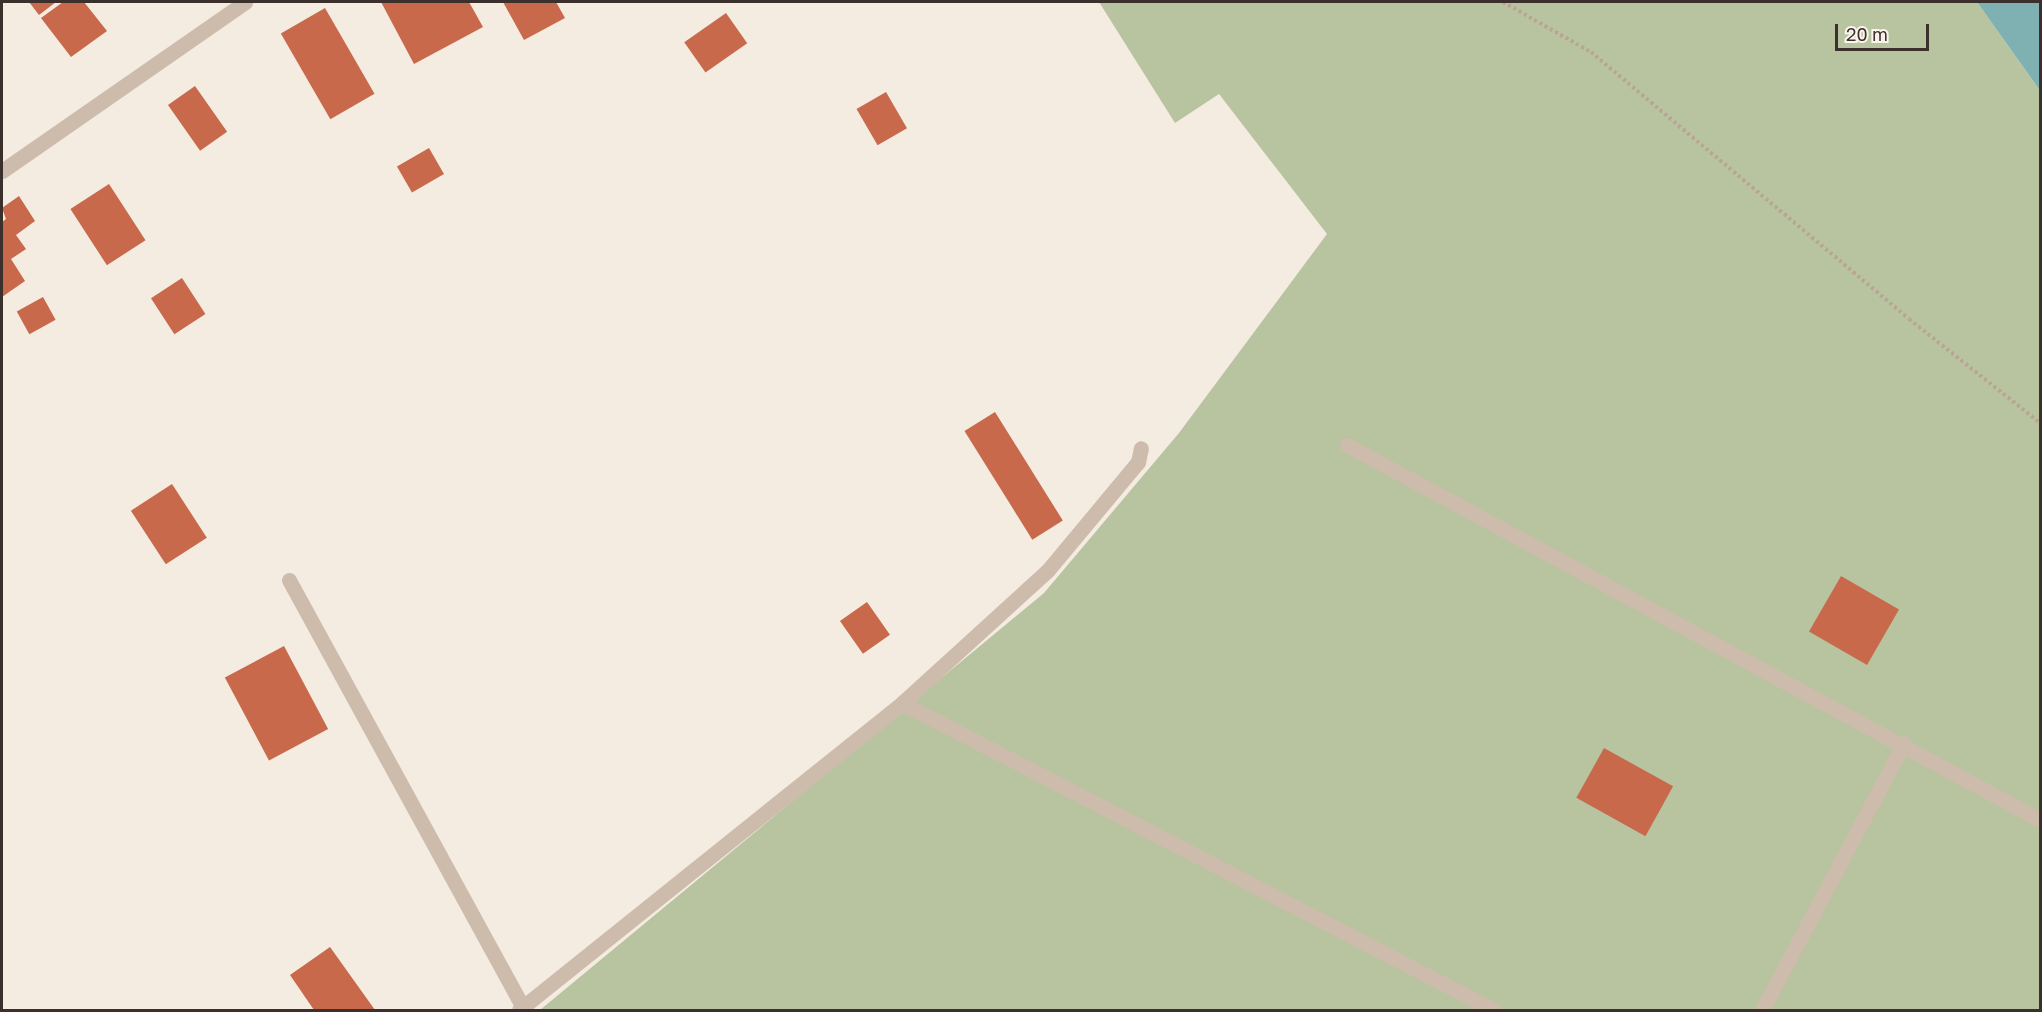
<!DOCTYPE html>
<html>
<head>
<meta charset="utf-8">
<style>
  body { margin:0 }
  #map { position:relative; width:2042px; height:1012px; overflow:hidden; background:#f4ebe1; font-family:"Golos Text",sans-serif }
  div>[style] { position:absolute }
  .green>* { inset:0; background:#b8c4a0 }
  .water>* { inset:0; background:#7fb0b2 }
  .building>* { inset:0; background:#c8694b; transform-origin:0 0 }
  .path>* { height:4px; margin-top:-2px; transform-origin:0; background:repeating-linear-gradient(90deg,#b9a596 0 3px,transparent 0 6px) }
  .minor>* { height:15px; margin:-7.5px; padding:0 7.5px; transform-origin:7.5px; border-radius:7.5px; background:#cdbbac }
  span { translate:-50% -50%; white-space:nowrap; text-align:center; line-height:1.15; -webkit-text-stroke:6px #fbf5ee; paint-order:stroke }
  .frame { position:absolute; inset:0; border:3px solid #3b302b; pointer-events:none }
  .scale { position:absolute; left:1835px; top:24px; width:94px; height:27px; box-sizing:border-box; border:3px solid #3b302b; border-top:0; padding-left:8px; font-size:18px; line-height:21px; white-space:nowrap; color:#3b302b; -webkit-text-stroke:4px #fbf5ee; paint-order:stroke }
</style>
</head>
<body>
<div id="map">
  <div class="green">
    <i style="clip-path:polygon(1099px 2px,1977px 2px,2040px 91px,2040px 1010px,540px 1010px,1044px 593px,1179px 433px,1327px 234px,1219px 94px,1175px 123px)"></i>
  </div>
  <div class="water">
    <i style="clip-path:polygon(1977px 2px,2040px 2px,2040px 91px,2038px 88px)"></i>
  </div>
  <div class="building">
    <i style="clip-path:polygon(29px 2px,56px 2px,39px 15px)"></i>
    <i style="clip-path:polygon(63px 2px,84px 2px,107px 31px,71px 57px,41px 18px)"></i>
    <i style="clip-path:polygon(381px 2px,469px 2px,483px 27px,414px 64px)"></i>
    <i style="clip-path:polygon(503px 2px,556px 2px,565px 18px,524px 40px)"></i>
    <i style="left:325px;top:8px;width:99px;height:51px;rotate:60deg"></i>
    <i style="left:726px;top:13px;width:37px;height:51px;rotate:55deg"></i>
    <i style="left:195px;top:86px;width:56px;height:33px;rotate:55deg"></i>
    <i style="left:886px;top:92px;width:42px;height:34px;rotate:60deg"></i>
    <i style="left:429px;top:148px;width:30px;height:37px;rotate:60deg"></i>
    <i style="left:109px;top:184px;width:67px;height:46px;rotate:57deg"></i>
    <i style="clip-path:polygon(19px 196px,35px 221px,16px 235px,26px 249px,11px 259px,25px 281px,2px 297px,2px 222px,6px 219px,2px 208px)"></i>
    <i style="left:182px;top:278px;width:43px;height:37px;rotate:57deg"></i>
    <i style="left:43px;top:297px;width:26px;height:30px;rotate:61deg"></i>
    <i style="left:995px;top:412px;width:128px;height:36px;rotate:58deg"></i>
    <i style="left:172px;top:484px;width:64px;height:49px;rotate:57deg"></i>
    <i style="left:1841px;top:576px;width:67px;height:64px;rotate:30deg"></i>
    <i style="left:867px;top:602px;width:40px;height:33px;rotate:55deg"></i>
    <i style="left:284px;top:646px;width:94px;height:67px;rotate:62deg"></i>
    <i style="left:1604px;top:748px;width:79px;height:57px;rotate:29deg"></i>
    <i style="clip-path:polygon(330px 947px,375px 1010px,314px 1010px,290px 975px)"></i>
  </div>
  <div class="path">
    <i style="left:1503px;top:2px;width:101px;rotate:29.6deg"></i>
    <i style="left:1591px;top:52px;width:415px;rotate:40deg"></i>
    <i style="left:1909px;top:319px;width:167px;rotate:38.4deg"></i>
  </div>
  <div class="minor">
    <i style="left:2px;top:171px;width:296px;rotate:-34.8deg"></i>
    <i style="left:1347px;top:445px;width:788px;rotate:28.42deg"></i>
    <i style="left:289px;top:580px;width:487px;rotate:61.3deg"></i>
    <i style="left:902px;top:703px;width:667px;rotate:27.41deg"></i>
    <i style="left:519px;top:1010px;width:491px;rotate:-38.7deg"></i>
    <i style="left:902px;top:703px;width:197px;rotate:-42.3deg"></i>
    <i style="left:1048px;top:570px;width:141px;rotate:-50.2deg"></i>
    <i style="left:1138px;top:462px;width:14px;rotate:-78deg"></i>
    <i style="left:1762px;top:1010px;width:302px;rotate:-62deg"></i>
  </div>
  <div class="frame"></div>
  <div class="scale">20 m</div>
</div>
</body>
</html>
